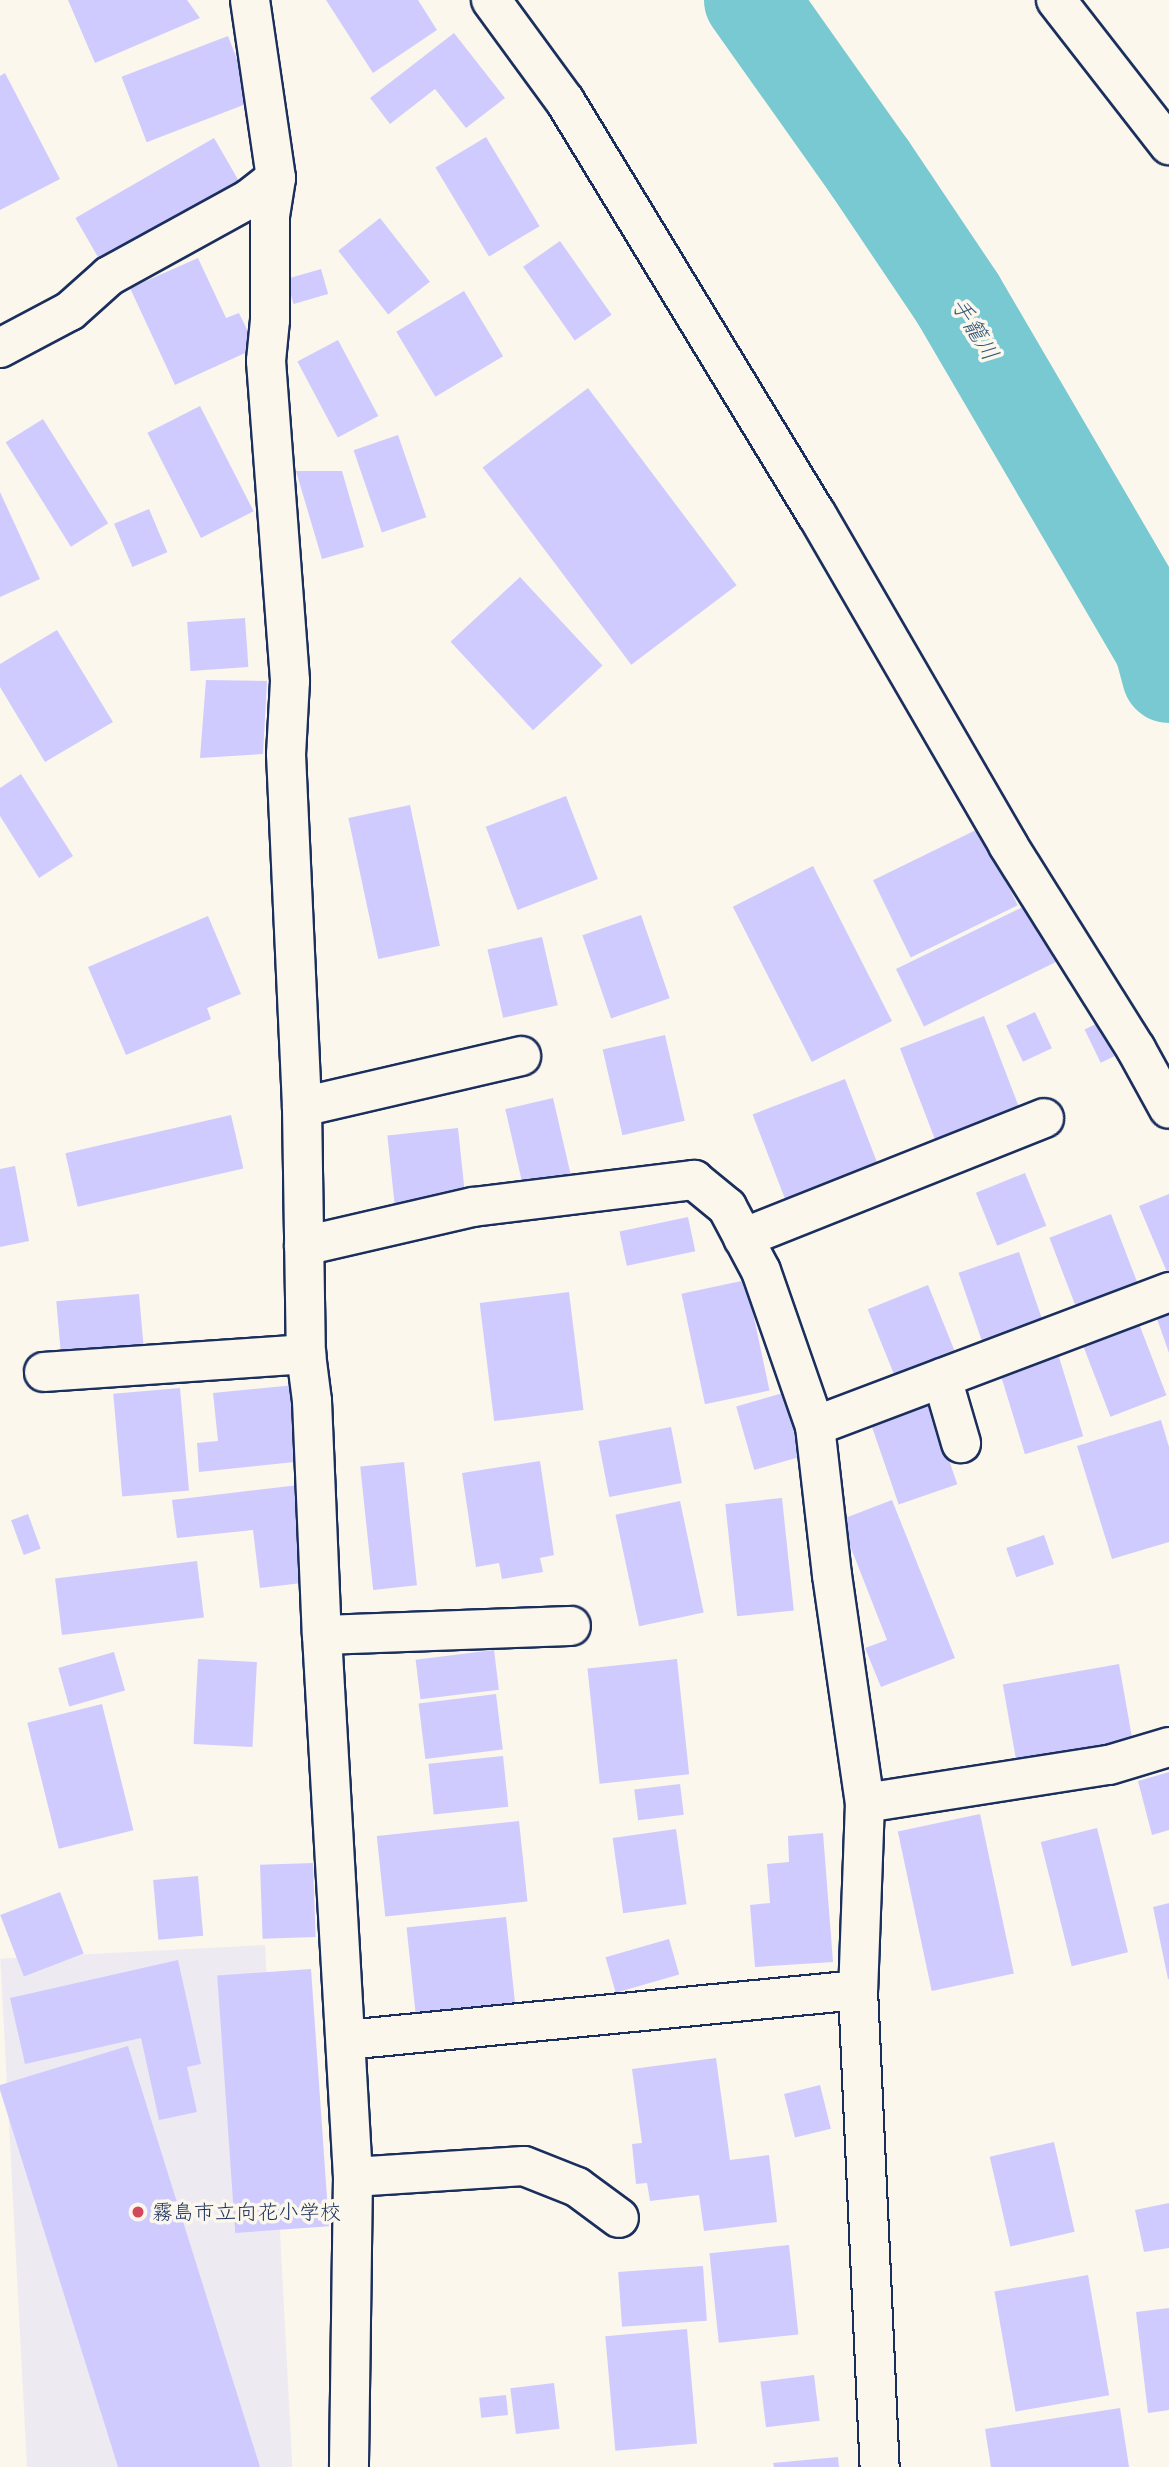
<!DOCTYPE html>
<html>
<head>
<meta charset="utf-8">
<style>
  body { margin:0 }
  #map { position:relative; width:1169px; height:2467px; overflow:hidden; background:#fbf7ec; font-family:"Shantell Sans","Klee One",sans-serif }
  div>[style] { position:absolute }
  .built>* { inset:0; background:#eeeaf1; transform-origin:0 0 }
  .river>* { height:94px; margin:-47px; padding:0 47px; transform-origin:47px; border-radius:47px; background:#78c9d1 }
  .building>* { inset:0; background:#d0cbfe; transform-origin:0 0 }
  .roads { filter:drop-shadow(2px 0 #1b2f5e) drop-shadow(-2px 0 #1b2f5e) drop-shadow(0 2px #1b2f5e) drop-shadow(0 -2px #1b2f5e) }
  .minor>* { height:38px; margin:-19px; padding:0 19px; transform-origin:19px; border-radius:19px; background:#fbf7ec }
  .dots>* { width:19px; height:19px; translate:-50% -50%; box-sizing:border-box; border:4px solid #fbf7ec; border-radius:50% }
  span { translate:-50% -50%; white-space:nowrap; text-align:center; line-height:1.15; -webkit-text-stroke:7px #fbf7ec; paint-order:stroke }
  .poi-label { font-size:21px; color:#1b2f5e }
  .left { translate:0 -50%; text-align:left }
  .water-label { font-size:23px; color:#32567b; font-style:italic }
</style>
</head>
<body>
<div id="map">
  <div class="built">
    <i style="left:265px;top:1945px;width:523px;height:265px;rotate:87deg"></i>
  </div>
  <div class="river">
    <i style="left:751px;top:0;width:206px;rotate:54.7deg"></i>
    <i style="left:870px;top:168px;width:158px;rotate:56.1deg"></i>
    <i style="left:958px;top:299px;width:402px;rotate:59.7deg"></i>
    <i style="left:1161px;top:646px;width:31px;rotate:75deg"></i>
  </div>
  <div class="building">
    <i style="clip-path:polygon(68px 0,187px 0,200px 18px,95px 63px)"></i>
    <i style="clip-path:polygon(326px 0,418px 0,437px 30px,373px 73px)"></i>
    <i style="clip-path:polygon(454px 33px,505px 98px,466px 128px,435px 89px,390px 124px,370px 98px)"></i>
    <i style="left:228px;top:36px;width:70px;height:114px;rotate:69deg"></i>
    <i style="clip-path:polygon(5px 73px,60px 179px,0 210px,0 76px)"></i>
    <i style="left:486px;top:137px;width:104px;height:59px;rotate:59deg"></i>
    <i style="left:214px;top:138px;width:70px;height:160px;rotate:60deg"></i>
    <i style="left:380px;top:218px;width:81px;height:53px;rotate:52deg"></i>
    <i style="left:560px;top:241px;width:90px;height:45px;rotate:55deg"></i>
    <i style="clip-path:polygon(198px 258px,226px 318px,239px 313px,256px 348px,175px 385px,130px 288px)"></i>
    <i style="left:321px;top:269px;width:26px;height:36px;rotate:74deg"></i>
    <i style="left:464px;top:291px;width:76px;height:79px;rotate:59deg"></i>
    <i style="left:338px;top:340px;width:86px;height:46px;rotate:62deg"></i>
    <i style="left:588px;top:388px;width:247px;height:132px;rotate:53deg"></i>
    <i style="left:200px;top:406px;width:118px;height:59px;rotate:63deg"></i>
    <i style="left:43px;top:419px;width:123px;height:44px;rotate:58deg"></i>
    <i style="left:398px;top:435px;width:87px;height:47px;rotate:71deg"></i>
    <i style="clip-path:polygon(296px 471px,342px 471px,364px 547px,322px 559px)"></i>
    <i style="clip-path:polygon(0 492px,40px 579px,0 597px)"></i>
    <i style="left:149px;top:509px;width:47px;height:38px;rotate:67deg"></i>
    <i style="left:520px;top:577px;width:121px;height:95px;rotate:47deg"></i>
    <i style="left:245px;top:618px;width:49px;height:58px;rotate:86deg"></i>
    <i style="clip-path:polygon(57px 630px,113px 722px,45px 762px,0 687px,0 664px)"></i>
    <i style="clip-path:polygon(206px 680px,267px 681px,263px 754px,200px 758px)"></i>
    <i style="clip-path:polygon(21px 774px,73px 856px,39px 878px,0 816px,0 788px)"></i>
    <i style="left:566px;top:796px;width:89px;height:86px;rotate:69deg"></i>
    <i style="left:410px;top:805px;width:144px;height:63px;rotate:78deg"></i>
    <i style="left:980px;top:828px;width:86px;height:119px;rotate:64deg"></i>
    <i style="left:813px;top:866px;width:174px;height:90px;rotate:63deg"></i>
    <i style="left:1029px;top:904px;width:64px;height:148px;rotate:64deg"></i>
    <i style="left:641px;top:915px;width:88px;height:62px;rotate:71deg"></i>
    <i style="clip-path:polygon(208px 916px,241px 994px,207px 1008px,211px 1019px,126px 1055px,88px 967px)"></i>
    <i style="left:542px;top:937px;width:70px;height:56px;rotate:77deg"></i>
    <i style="left:1035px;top:1012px;width:40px;height:32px;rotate:65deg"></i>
    <i style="left:984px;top:1016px;width:104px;height:90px;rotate:69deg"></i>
    <i style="left:1098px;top:1023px;width:37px;height:15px;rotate:64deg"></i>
    <i style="left:665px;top:1035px;width:88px;height:64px;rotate:77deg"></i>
    <i style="left:845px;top:1079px;width:93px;height:99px;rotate:69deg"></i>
    <i style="left:553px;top:1098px;width:87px;height:49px;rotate:77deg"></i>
    <i style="left:231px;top:1115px;width:55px;height:170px;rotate:77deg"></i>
    <i style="left:458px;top:1128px;width:72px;height:71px;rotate:84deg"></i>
    <i style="clip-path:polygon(15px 1166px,29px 1241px,0 1247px,0 1169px)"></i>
    <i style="left:1025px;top:1173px;width:57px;height:53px;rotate:68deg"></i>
    <i style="clip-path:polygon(1169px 1194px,1169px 1277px,1139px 1206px)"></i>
    <i style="left:1111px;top:1214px;width:79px;height:66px;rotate:69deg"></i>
    <i style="left:688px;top:1217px;width:35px;height:70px;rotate:78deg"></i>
    <i style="left:1019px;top:1252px;width:75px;height:64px;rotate:71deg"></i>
    <i style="left:746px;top:1280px;width:113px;height:66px;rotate:78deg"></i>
    <i style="left:928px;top:1285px;width:72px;height:65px;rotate:68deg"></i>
    <i style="left:569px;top:1292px;width:119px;height:90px;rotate:83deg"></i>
    <i style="left:139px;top:1294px;width:53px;height:83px;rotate:85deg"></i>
    <i style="clip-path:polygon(1169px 1311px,1169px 1353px,1156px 1316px)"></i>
    <i style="left:1136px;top:1316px;width:85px;height:60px;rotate:69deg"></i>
    <i style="left:1059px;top:1357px;width:83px;height:61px;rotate:73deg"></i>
    <i style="clip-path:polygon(305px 1384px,313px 1460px,199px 1472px,197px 1443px,218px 1441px,213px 1393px)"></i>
    <i style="left:180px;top:1388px;width:103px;height:67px;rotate:85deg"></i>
    <i style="left:790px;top:1391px;width:66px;height:56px;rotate:74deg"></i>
    <i style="left:929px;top:1402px;width:87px;height:62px;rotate:71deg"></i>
    <i style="clip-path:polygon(1161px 1420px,1169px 1447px,1169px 1542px,1112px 1559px,1077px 1446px)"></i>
    <i style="left:671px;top:1427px;width:57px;height:74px;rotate:79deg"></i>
    <i style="clip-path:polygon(540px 1461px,554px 1555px,540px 1558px,543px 1572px,502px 1579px,499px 1563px,476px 1567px,462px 1473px)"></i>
    <i style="left:404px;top:1462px;width:124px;height:44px;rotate:84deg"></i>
    <i style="clip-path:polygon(299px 1485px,310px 1582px,260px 1588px,253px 1530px,177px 1538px,172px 1500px)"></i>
    <i style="left:782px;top:1498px;width:113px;height:57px;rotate:84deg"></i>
    <i style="clip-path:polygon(892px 1500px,955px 1658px,881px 1687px,865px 1648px,887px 1640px,840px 1520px)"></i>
    <i style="left:680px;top:1501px;width:114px;height:66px;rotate:78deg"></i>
    <i style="left:28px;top:1514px;width:37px;height:18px;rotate:70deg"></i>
    <i style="left:1044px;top:1535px;width:31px;height:40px;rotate:71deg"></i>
    <i style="left:197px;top:1561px;width:57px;height:143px;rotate:83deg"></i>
    <i style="left:494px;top:1650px;width:40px;height:79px;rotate:83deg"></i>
    <i style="left:114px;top:1652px;width:40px;height:58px;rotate:74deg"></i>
    <i style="left:198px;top:1659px;width:59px;height:85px;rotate:3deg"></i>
    <i style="left:677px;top:1659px;width:116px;height:90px;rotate:84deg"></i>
    <i style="left:1119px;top:1664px;width:80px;height:118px;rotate:80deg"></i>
    <i style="left:496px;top:1694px;width:56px;height:78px;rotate:83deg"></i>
    <i style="left:102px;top:1704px;width:130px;height:77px;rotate:76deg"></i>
    <i style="left:503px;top:1756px;width:51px;height:75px;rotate:84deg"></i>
    <i style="clip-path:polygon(1169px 1772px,1169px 1830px,1152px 1835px,1138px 1781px)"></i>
    <i style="left:680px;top:1784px;width:31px;height:46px;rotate:83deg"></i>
    <i style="left:980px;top:1814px;width:163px;height:84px;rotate:78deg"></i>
    <i style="left:519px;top:1821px;width:81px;height:143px;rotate:84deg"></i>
    <i style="left:1097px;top:1828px;width:128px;height:58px;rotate:76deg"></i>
    <i style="left:676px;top:1829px;width:76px;height:64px;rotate:82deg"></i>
    <i style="clip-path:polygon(823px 1833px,833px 1962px,755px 1967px,750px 1905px,770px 1903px,767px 1864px,789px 1862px,788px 1836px)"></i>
    <i style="left:313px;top:1863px;width:74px;height:53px;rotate:88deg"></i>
    <i style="left:198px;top:1876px;width:60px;height:45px;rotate:85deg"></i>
    <i style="left:60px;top:1892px;width:66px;height:64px;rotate:69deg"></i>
    <i style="clip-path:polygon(1169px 1903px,1169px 1979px,1168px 1979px,1153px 1907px)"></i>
    <i style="left:506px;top:1917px;width:91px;height:100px;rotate:84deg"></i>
    <i style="left:669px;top:1939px;width:37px;height:66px;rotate:74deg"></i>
    <i style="clip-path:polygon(178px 1960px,201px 2064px,187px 2067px,197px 2112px,159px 2120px,141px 2038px,25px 2064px,10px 1998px)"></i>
    <i style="left:311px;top:1969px;width:258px;height:94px;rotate:86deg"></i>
    <i style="clip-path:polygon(128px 2046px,260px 2467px,118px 2467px,0 2090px,0 2085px)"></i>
    <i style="clip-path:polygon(716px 2058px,730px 2160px,769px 2155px,777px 2222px,704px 2231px,699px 2195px,650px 2201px,647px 2183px,636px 2184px,632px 2144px,642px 2143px,632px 2069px)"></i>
    <i style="left:820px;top:2085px;width:45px;height:37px;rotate:76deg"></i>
    <i style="left:1054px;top:2142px;width:92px;height:66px;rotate:77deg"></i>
    <i style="clip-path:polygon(1169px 2203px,1169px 2248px,1144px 2252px,1135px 2210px)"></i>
    <i style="left:789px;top:2245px;width:90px;height:80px;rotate:84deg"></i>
    <i style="left:703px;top:2266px;width:55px;height:85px;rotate:86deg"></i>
    <i style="left:1088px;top:2275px;width:122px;height:95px;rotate:80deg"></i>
    <i style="clip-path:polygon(1169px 2308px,1169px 2410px,1148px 2413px,1136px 2312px)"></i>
    <i style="left:687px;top:2329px;width:115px;height:82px;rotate:85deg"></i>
    <i style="left:814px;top:2375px;width:46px;height:54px;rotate:83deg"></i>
    <i style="left:554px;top:2383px;width:46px;height:44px;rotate:83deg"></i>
    <i style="left:506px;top:2395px;width:20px;height:27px;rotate:84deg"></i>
    <i style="clip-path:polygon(1120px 2408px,1129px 2467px,991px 2467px,985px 2429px)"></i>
    <i style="clip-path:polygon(838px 2457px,839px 2467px,774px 2467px,773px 2463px)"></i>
  </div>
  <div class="roads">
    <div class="minor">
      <i style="left:250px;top:0;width:180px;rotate:81.7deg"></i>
      <i style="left:276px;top:178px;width:38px;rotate:99deg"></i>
      <i style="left:270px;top:216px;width:104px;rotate:90deg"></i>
      <i style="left:270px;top:320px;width:41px;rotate:95.6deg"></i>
      <i style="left:266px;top:361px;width:321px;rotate:85.7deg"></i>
      <i style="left:290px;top:681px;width:73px;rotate:93.1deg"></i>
      <i style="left:286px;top:754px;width:353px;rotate:87.4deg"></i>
      <i style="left:302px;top:1107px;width:247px;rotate:89.1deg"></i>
      <i style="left:306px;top:1354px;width:47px;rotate:82.7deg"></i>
      <i style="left:312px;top:1401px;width:234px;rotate:87.6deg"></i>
      <i style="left:322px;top:1635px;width:543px;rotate:86.73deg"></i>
      <i style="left:353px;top:2177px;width:290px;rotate:90.8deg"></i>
      <i style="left:491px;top:0;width:125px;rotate:53.8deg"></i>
      <i style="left:565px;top:101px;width:485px;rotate:58.7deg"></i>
      <i style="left:817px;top:515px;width:381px;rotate:59.9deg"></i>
      <i style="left:1008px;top:845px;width:241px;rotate:57.9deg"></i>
      <i style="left:1136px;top:1049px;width:68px;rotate:61.2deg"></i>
      <i style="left:1056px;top:0;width:184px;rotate:52.1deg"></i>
      <i style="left:0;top:348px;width:79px;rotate:-27.9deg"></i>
      <i style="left:70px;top:311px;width:52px;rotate:-41.9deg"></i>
      <i style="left:109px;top:276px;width:160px;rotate:-28.8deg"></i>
      <i style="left:249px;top:199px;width:34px;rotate:-38deg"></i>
      <i style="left:302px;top:1107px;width:225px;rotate:-13.1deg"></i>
      <i style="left:743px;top:1238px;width:324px;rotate:-21.7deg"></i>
      <i style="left:304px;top:1246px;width:173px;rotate:-13deg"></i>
      <i style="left:473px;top:1207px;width:223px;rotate:-7deg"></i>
      <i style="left:694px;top:1180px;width:43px;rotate:39.3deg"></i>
      <i style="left:727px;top:1207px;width:72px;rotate:62deg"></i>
      <i style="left:761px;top:1271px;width:164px;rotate:70.8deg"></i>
      <i style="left:815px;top:1426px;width:150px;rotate:83.5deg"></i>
      <i style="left:832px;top:1575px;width:230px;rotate:81.8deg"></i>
      <i style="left:865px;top:1803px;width:187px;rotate:92.1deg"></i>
      <i style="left:858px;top:1990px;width:478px;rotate:87.4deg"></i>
      <i style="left:44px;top:1372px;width:263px;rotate:-3.9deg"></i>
      <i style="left:942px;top:1378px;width:68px;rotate:73.7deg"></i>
      <i style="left:815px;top:1426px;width:379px;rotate:-20.7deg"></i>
      <i style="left:322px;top:1635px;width:249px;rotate:-2.1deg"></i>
      <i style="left:865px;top:1803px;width:247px;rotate:-8.9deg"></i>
      <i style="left:1109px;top:1765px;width:63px;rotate:-16.7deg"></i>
      <i style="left:346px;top:2040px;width:514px;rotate:-5.58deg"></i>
      <i style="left:353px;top:2177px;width:171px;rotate:-3.7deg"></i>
      <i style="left:524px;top:2166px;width:57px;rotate:21.6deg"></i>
      <i style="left:577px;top:2187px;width:52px;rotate:36.4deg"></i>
    </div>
  </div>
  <div class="dots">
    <i style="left:138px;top:2212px;background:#d1495b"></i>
  </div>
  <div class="poi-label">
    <span class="left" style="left:152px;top:2212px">霧島市立向花小学校</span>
  </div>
  <div class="water-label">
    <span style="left:975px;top:329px;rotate:59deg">手籠川</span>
  </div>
</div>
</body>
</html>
